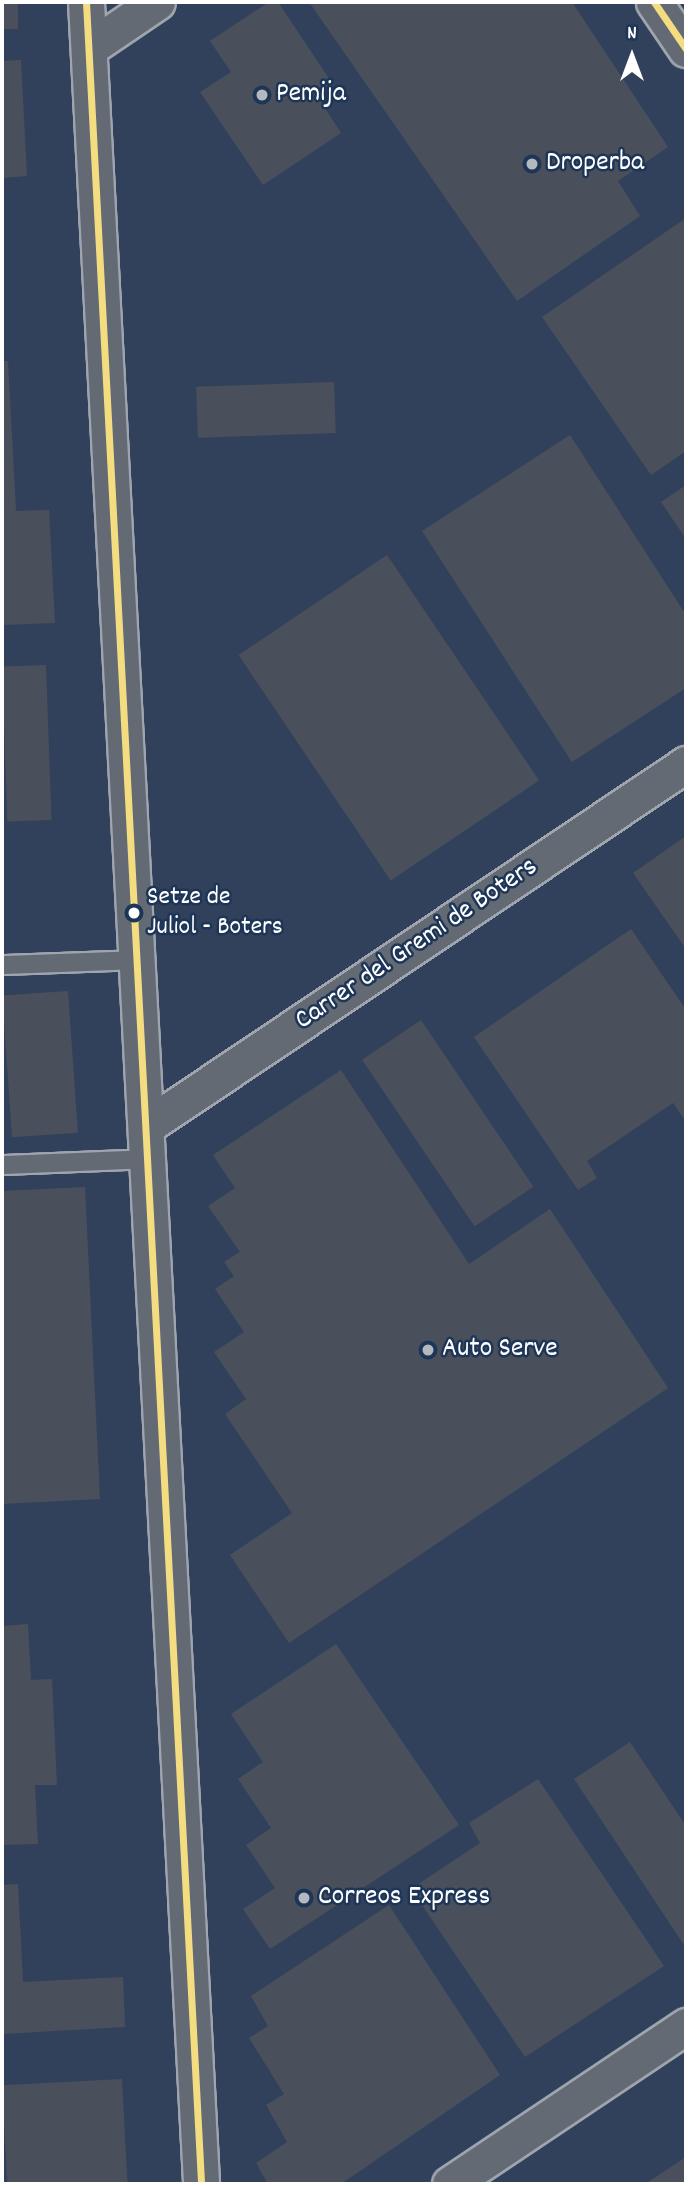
<!DOCTYPE html>
<html>
<head>
<meta charset="utf-8">
<style>
  body { margin:0 }
  #map { position:relative; width:688px; height:2186px; overflow:hidden; background:#2a374a; font-family:Dekko,sans-serif }
  div>[style] { position:absolute }
  .built>* { inset:0; background:#31415b; transform-origin:0 0 }
  .building>* { inset:0; background:#4a505b; transform-origin:0 0 }
  .roads { filter:drop-shadow(2px 0 #9fa5ae) drop-shadow(-2px 0 #9fa5ae) drop-shadow(0 2px #9fa5ae) drop-shadow(0 -2px #9fa5ae) }
  .service>* { height:18px; margin:-9px; padding:0 9px; transform-origin:9px; border-radius:9px; background:#636a74 }
  .minor>* { height:35px; margin:-17.5px; padding:0 17.5px; transform-origin:17.5px; border-radius:17.5px; background:#636a74 }
  .bus-1>* { height:7px; margin:-3.5px; padding:0 3.5px; transform-origin:3.5px; border-radius:3.5px; background:#f3dd80 }
  .dots>* { width:19px; height:19px; translate:-50% -50%; box-sizing:border-box; border:4px solid #1d3557; border-radius:50% }
  span { translate:-50% -50%; white-space:nowrap; text-align:center; line-height:1.15; -webkit-text-stroke:5px #1d3557; paint-order:stroke }
  .bus-label { font-size:26px; color:#fff }
  .left { translate:0 -50%; text-align:left }
  .poi-label { font-size:28px; color:#fff }
  .street-label { font-size:28px; color:#fff }
  .frame { position:absolute; inset:0; border:4px solid #fff; pointer-events:none }
  .north { position:absolute; left:597px; top:21px; width:70px; height:70px; -webkit-text-stroke:5px #1d3557; paint-order:stroke; rotate:0deg; font-size:19px; font-weight:700; line-height:28px; text-align:center; color:#fff }
  .north::after { content:''; display:block; margin:auto; width:24px; height:32px; background:#fff; clip-path:polygon(50% 0,100% 100%,50% 72%,0 100%) }
</style>
</head>
<body>
<div id="map">
  <div class="built">
    <i style="left:2px;top:2px;width:684px;height:2182px"></i>
  </div>
  <div class="building">
    <i style="left:2px;top:2px;width:16px;height:27px"></i>
    <i style="clip-path:polygon(269px 2px,278px 2px,334px 86px,318px 97px,341px 133px,263px 185px,200px 92px,231px 72px,210px 41px)"></i>
    <i style="clip-path:polygon(309px 2px,572px 2px,668px 147px,618px 181px,640px 216px,517px 301px)"></i>
    <i style="clip-path:polygon(21px 60px,27px 176px,2px 178px,2px 61px)"></i>
    <i style="clip-path:polygon(686px 218px,686px 451px,651px 475px,542px 317px)"></i>
    <i style="clip-path:polygon(2px 361px,8px 361px,16px 511px,49px 510px,55px 623px,2px 625px)"></i>
    <i style="left:334px;top:382px;width:51px;height:138px;rotate:88deg"></i>
    <i style="clip-path:polygon(570px 435px,686px 615px,686px 688px,572px 762px,422px 531px)"></i>
    <i style="clip-path:polygon(686px 485px,686px 539px,661px 502px)"></i>
    <i style="left:387px;top:555px;width:272px;height:179px;rotate:56deg"></i>
    <i style="left:46px;top:665px;width:155px;height:44px;rotate:88deg"></i>
    <i style="clip-path:polygon(686px 836px,686px 949px,633px 873px)"></i>
    <i style="clip-path:polygon(631px 929px,686px 1010px,686px 1122px,673px 1103px,587px 1161px,597px 1178px,578px 1190px,474px 1037px)"></i>
    <i style="left:68px;top:991px;width:142px;height:66px;rotate:86deg"></i>
    <i style="left:421px;top:1020px;width:201px;height:71px;rotate:56deg"></i>
    <i style="clip-path:polygon(341px 1070px,469px 1264px,550px 1209px,668px 1388px,289px 1643px,230px 1555px,292px 1513px,225px 1414px,246px 1399px,214px 1352px,244px 1332px,215px 1289px,234px 1276px,224px 1262px,240px 1252px,208px 1206px,235px 1188px,213px 1155px)"></i>
    <i style="clip-path:polygon(85px 1187px,100px 1499px,2px 1504px,2px 1191px)"></i>
    <i style="clip-path:polygon(28px 1624px,31px 1680px,52px 1679px,57px 1785px,35px 1785px,38px 1844px,2px 1845px,2px 1626px)"></i>
    <i style="clip-path:polygon(336px 1644px,459px 1825px,270px 1949px,243px 1909px,275px 1888px,246px 1845px,271px 1828px,238px 1779px,263px 1762px,231px 1714px)"></i>
    <i style="clip-path:polygon(630px 1742px,686px 1826px,686px 1948px,574px 1779px)"></i>
    <i style="clip-path:polygon(538px 1779px,664px 1966px,525px 2057px,411px 1889px,480px 1843px,469px 1823px)"></i>
    <i style="clip-path:polygon(18px 1884px,23px 1982px,123px 1977px,125px 2027px,2px 2034px,2px 1885px)"></i>
    <i style="clip-path:polygon(389px 1905px,500px 2075px,341px 2184px,268px 2184px,256px 2163px,287px 2142px,266px 2105px,284px 2094px,249px 2038px,268px 2026px,251px 1996px)"></i>
    <i style="left:122px;top:2079px;width:105px;height:120px;rotate:87deg"></i>
    <i style="clip-path:polygon(686px 2157px,686px 2184px,645px 2184px)"></i>
  </div>
  <div class="roads">
    <div class="service">
      <i style="left:2px;top:965px;width:136px;rotate:-2.1deg"></i>
      <i style="left:2px;top:1165px;width:147px;rotate:-2.3deg"></i>
    </div>
    <div class="minor">
      <i style="left:86px;top:2px;width:2185px;rotate:86.98deg"></i>
      <i style="left:654px;top:2px;width:57px;rotate:55.8deg"></i>
      <i style="left:89px;top:48px;width:82px;rotate:-34.1deg"></i>
      <i style="left:148px;top:1125px;width:648px;rotate:-33.86deg"></i>
      <i style="left:450px;top:2184px;width:284px;rotate:-33.8deg"></i>
    </div>
  </div>
  <div class="bus-1">
    <i style="left:86px;top:2px;width:2185px;rotate:86.98deg"></i>
    <i style="left:654px;top:2px;width:57px;rotate:55.8deg"></i>
  </div>
  <div class="dots">
    <i style="left:262px;top:95px;background:#b4b9c0"></i>
    <i style="left:532px;top:164px;background:#b4b9c0"></i>
    <i style="left:134px;top:913px;background:#fff"></i>
    <i style="left:428px;top:1350px;background:#b4b9c0"></i>
    <i style="left:304px;top:1898px;background:#b4b9c0"></i>
  </div>
  <div class="bus-label">
    <span class="left" style="left:147px;top:913px">Setze de<br>Juliol - Boters</span>
  </div>
  <div class="poi-label">
    <span class="left" style="left:276px;top:95px">Pemija</span>
    <span class="left" style="left:546px;top:164px">Droperba</span>
    <span class="left" style="left:442px;top:1350px">Auto Serve</span>
    <span class="left" style="left:318px;top:1898px">Correos Express</span>
  </div>
  <div class="street-label">
    <span style="left:417px;top:945px;rotate:-34deg">Carrer del Gremi de Boters</span>
  </div>
  <div class="frame"></div>
  <div class="north">N</div>
</div>
</body>
</html>
